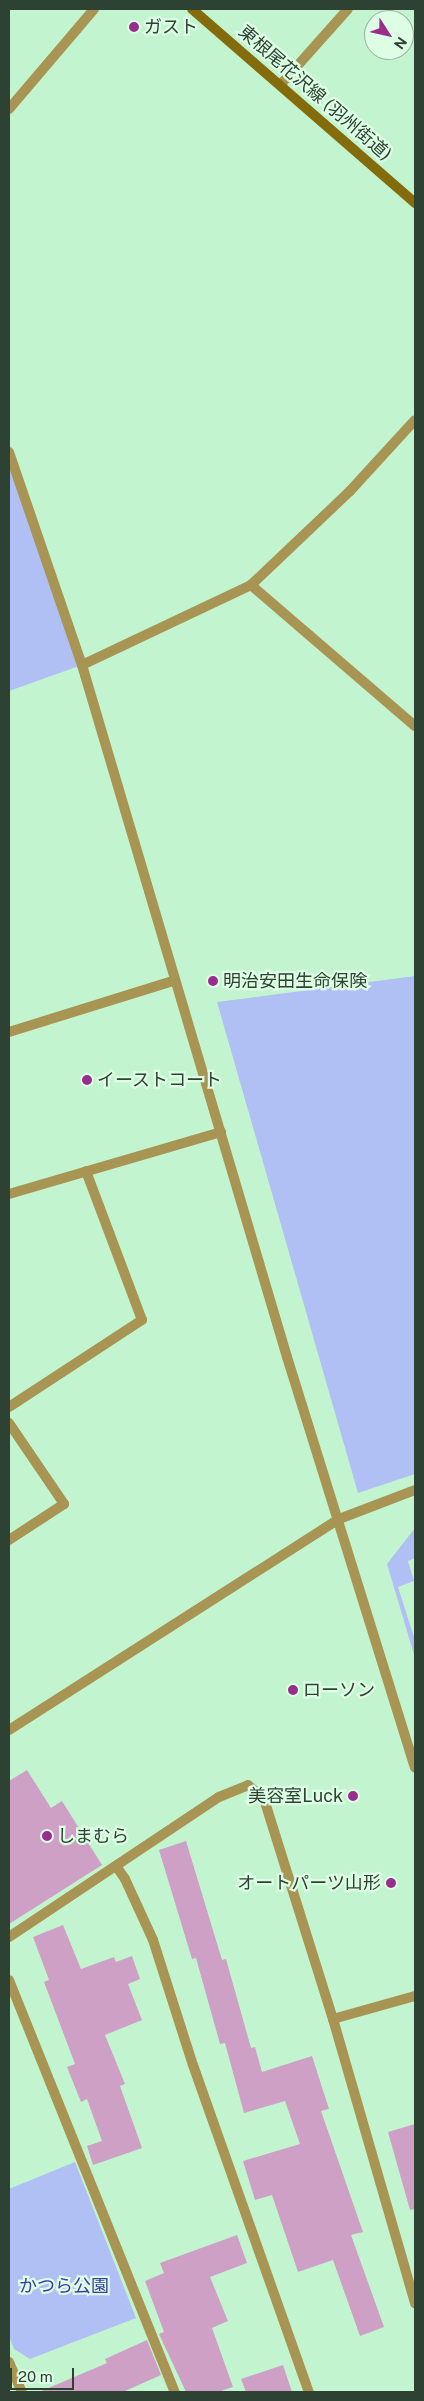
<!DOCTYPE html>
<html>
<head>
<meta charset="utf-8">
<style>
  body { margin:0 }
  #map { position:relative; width:424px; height:2401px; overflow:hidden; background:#c2f5cf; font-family:"Public Sans","Noto Sans JP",sans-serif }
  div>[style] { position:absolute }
  .green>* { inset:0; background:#b0c0f4 }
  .building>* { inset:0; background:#cea0c6 }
  .service>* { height:10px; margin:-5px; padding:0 5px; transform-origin:5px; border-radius:5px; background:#a89453 }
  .minor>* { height:10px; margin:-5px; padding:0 5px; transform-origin:5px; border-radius:5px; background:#a89453 }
  .tertiary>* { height:10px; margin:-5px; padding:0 5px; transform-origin:5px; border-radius:5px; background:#a89453 }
  .secondary>* { height:10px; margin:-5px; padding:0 5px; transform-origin:5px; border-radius:5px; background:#846c0d }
  .dots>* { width:14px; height:14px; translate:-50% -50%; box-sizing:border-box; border:2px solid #defde5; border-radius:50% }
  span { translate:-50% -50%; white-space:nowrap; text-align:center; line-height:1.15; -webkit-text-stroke:4.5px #defde5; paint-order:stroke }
  .poi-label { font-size:18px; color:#2e4233 }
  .left { translate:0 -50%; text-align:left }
  .right { translate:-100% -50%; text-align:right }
  .street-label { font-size:18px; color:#2e4233 }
  .park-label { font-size:18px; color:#333fa7 }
  .frame { position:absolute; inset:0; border:10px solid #2e4233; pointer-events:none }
  .north { position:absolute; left:364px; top:10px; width:50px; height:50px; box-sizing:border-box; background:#defde5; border:1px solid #98b29e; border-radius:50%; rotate:125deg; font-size:14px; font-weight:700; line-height:20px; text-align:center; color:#2e4233 }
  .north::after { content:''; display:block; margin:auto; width:18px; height:22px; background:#992d8e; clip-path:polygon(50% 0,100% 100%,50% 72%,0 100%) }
  .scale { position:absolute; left:10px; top:2368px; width:64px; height:22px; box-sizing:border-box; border:2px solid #2e4233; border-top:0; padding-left:6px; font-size:15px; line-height:18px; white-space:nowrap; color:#2e4233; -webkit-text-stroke:4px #defde5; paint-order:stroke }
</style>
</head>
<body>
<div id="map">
  <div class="green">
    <i style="clip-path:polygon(9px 452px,82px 665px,9px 691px)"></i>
    <i style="clip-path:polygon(415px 976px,415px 1474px,358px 1493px,217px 1002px)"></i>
    <i style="clip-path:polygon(415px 1528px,415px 1558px,408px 1561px,414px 1581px,398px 1587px,415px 1640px,415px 1658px,387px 1564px)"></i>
    <i style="clip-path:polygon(75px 2162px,136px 2318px,30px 2359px,14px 2349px,9px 2336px,9px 2189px)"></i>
  </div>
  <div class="building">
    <i style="clip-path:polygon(27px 1770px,51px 1808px,62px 1801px,102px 1865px,9px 1924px,9px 1781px)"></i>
    <i style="clip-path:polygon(186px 1841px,222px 1960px,226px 1959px,251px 2048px,255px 2047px,262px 2072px,312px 2056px,329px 2109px,321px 2111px,363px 2232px,351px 2235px,384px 2327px,360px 2336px,333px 2260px,298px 2272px,272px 2195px,255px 2200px,243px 2161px,300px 2144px,285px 2101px,244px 2113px,225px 2043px,220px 2044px,196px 1958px,192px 1959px,159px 1850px)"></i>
    <i style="clip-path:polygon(63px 1925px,81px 1969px,114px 1957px,116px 1962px,132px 1956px,140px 1979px,128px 1984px,142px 2020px,105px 2035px,125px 2084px,120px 2086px,142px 2148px,93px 2165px,87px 2146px,102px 2141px,87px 2099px,81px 2102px,67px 2067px,75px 2064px,44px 1982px,49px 1980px,33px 1937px)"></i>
    <i style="clip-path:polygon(415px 2124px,415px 2209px,410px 2210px,388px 2132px)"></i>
    <i style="clip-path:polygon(237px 2235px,247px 2263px,210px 2277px,228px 2321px,212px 2328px,233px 2387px,218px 2392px,186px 2392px,159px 2334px,164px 2332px,145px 2281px,164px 2273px,160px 2263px)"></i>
    <i style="clip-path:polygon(147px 2340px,161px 2375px,123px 2392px,39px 2392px,107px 2363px,105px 2359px)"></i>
    <i style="clip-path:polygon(283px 2365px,292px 2392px,246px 2392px,241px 2379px)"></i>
  </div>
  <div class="service">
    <i style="left:282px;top:83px;width:99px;rotate:-48.3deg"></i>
  </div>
  <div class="minor">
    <i style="left:9px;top:109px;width:131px;rotate:-49.6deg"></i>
    <i style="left:251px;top:585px;width:216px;rotate:40.7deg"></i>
    <i style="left:82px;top:665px;width:187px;rotate:-25.3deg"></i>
    <i style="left:251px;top:585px;width:137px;rotate:-43.5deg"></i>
    <i style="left:350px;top:491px;width:96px;rotate:-47.5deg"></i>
    <i style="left:9px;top:1194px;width:221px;rotate:-16.3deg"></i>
    <i style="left:9px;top:1407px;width:159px;rotate:-33.2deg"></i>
    <i style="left:142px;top:1320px;width:159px;rotate:-110.6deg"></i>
    <i style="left:9px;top:1423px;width:98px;rotate:55.8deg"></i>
    <i style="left:64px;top:1504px;width:66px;rotate:146.8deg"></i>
    <i style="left:116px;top:1866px;width:16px;rotate:55deg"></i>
    <i style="left:125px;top:1879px;width:67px;rotate:65.3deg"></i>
    <i style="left:153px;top:1940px;width:131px;rotate:72.3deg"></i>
    <i style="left:193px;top:2065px;width:347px;rotate:70.5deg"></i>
    <i style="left:9px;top:1937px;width:252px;rotate:-33.7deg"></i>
    <i style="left:219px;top:1797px;width:31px;rotate:-22deg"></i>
    <i style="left:248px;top:1785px;width:21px;rotate:41deg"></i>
    <i style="left:264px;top:1799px;width:231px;rotate:72.6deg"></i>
    <i style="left:333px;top:2019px;width:296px;rotate:73.9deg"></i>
    <i style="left:9px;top:1980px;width:444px;rotate:68.1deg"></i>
    <i style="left:333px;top:2019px;width:85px;rotate:-15.7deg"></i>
    <i style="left:9px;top:2362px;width:33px;rotate:67deg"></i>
  </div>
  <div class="tertiary">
    <i style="left:9px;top:452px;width:225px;rotate:71.1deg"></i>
    <i style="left:82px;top:665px;width:722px;rotate:73.5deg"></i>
    <i style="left:287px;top:1357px;width:430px;rotate:72.7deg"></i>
    <i style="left:9px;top:1032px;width:172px;rotate:-17.3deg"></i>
    <i style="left:9px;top:1730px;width:392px;rotate:-32.6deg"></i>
    <i style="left:339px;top:1519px;width:81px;rotate:-20.9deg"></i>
  </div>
  <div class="secondary">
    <i style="left:192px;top:9px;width:296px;rotate:41deg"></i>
  </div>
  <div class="dots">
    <i style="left:134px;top:27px;background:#992d8e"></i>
    <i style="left:213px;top:981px;background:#992d8e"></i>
    <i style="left:87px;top:1080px;background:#992d8e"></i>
    <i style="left:293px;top:1690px;background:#992d8e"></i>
    <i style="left:353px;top:1796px;background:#992d8e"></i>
    <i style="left:47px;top:1836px;background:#992d8e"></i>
    <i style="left:391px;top:1883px;background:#992d8e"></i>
  </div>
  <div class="poi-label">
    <span class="left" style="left:144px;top:27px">ガスト</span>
    <span class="left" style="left:223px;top:981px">明治安田生命保険</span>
    <span class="left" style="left:97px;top:1080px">イーストコート</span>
    <span class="left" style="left:303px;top:1690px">ローソン</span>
    <span class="right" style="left:343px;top:1796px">美容室Luck</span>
    <span class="left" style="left:57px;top:1836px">しまむら</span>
    <span class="right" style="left:381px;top:1883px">オートパーツ山形</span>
  </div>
  <div class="street-label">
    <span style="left:315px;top:93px;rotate:41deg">東根尾花沢線 (羽州街道)</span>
  </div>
  <div class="park-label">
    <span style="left:64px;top:2286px">かつら公園</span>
  </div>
  <div class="frame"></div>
  <div class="north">N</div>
  <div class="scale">20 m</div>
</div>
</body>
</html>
